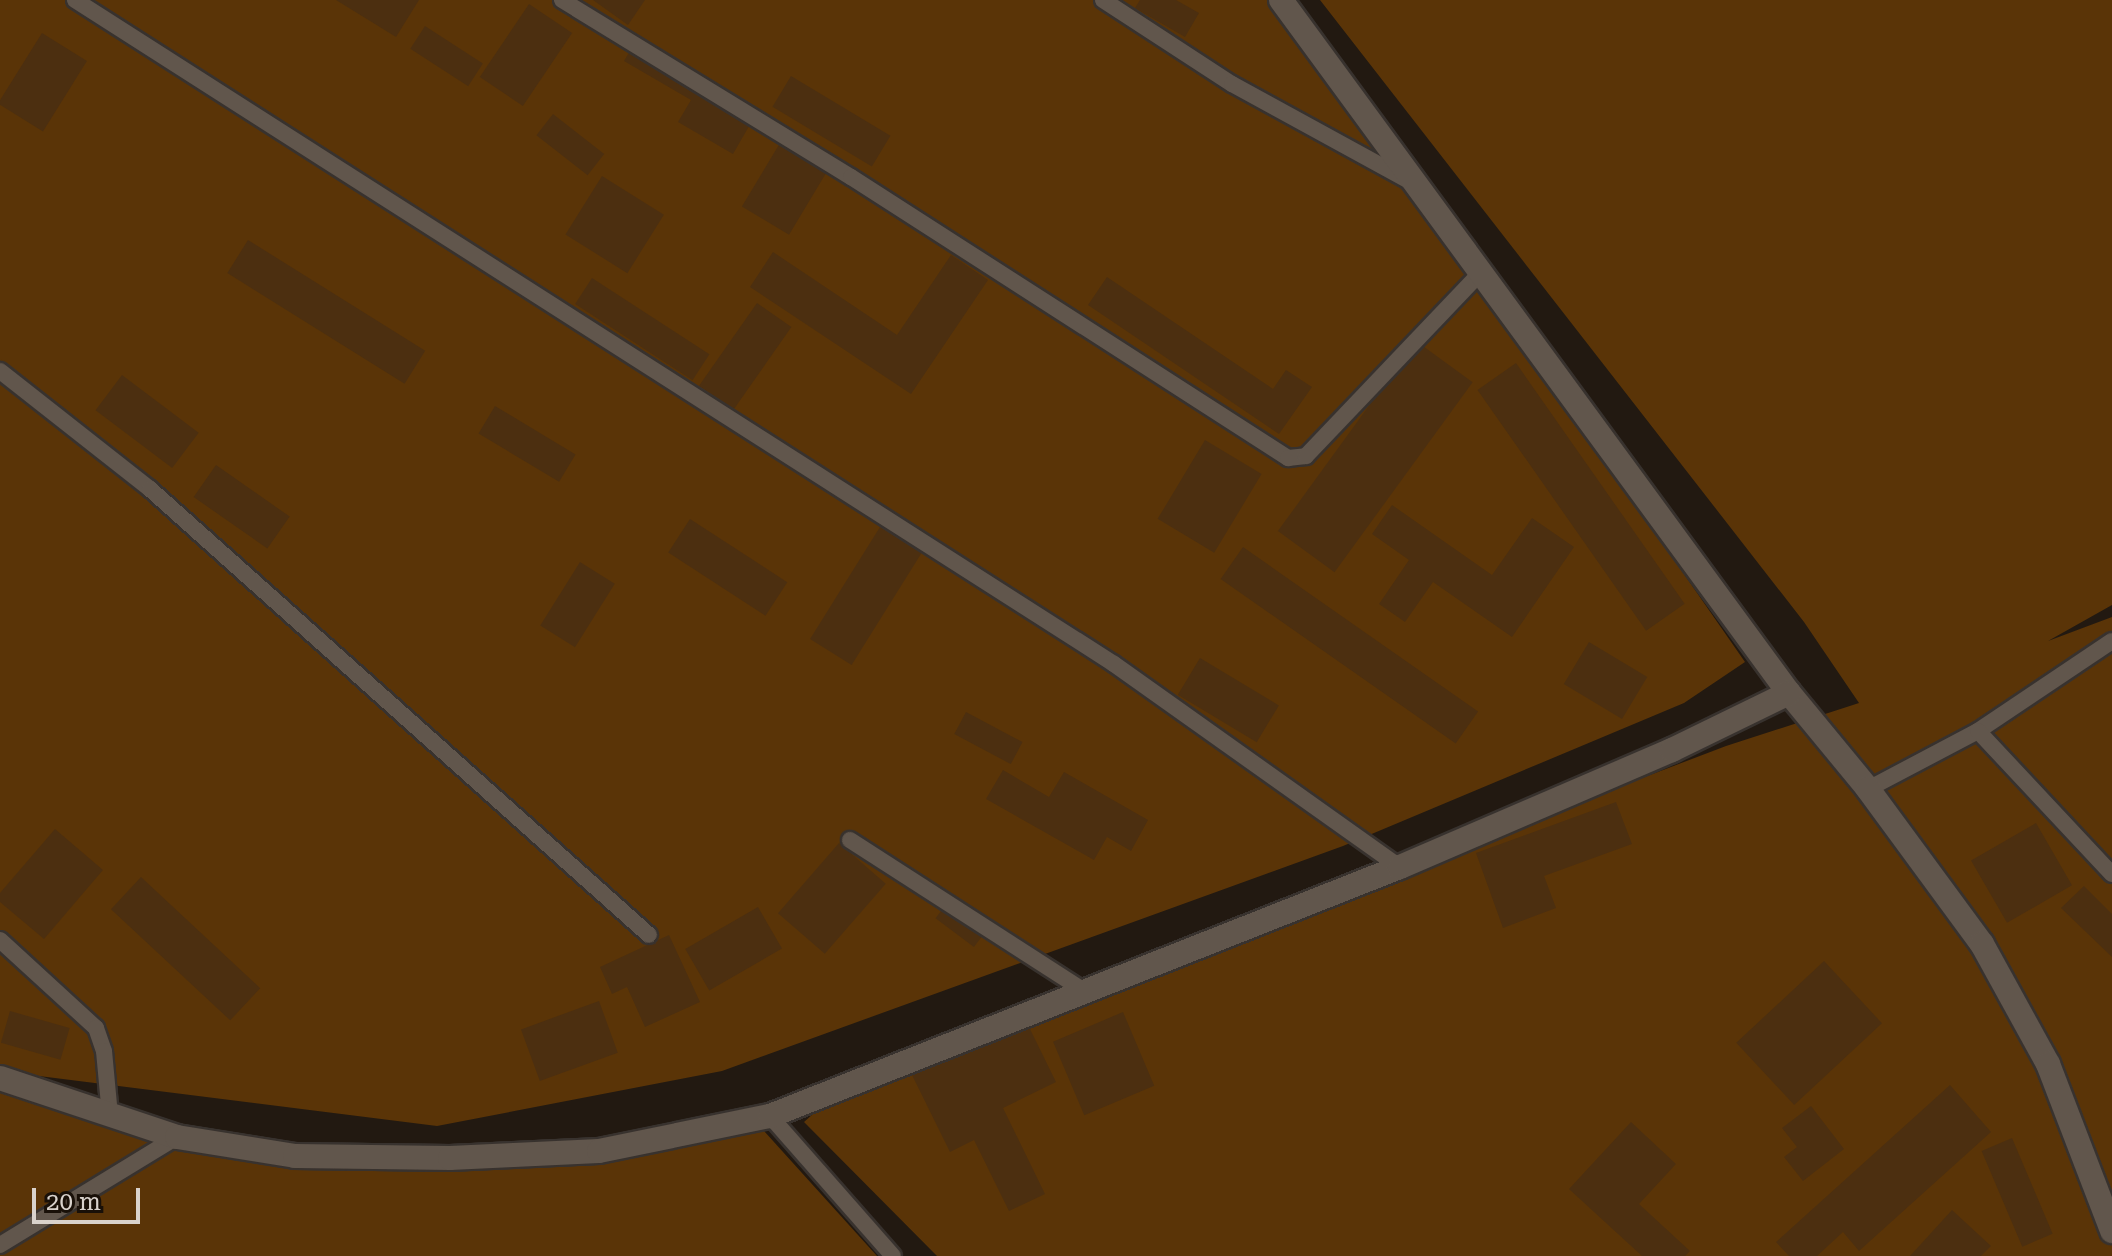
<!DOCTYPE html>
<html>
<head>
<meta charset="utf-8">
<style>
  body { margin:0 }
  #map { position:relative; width:2112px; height:1256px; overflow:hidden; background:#221911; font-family:"Roboto Serif",serif }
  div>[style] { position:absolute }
  .green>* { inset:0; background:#5a3407 }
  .building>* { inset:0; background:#4c2f10; transform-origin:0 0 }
  .roads { filter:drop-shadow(2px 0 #38322e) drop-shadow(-2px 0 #38322e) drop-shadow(0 2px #38322e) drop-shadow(0 -2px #38322e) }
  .lane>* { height:16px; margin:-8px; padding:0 8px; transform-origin:8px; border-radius:8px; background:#61564c }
  .secondary>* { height:24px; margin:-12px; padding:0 12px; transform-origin:12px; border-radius:12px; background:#61564c }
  span { translate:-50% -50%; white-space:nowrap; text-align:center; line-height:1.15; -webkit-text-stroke:6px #191008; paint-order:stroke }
  .scale { position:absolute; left:32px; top:1188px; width:108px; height:36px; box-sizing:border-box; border:4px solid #d9d2cc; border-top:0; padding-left:10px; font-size:24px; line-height:28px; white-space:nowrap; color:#d9d2cc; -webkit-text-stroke:6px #191008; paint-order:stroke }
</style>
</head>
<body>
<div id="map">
  <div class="green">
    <i style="clip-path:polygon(0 0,1273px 0,1464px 257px,1745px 662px,1684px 703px,1343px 846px,722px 1071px,437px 1126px,15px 1073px,161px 1119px,299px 1149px,627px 1144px,745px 1110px,877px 1256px,0 1256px)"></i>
    <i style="clip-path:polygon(1320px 0,2112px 0,2112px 605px,2048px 641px,2112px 617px,2112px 1256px,937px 1256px,804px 1122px,852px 1079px,1726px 746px,1859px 703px,1804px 622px)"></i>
  </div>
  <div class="building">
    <i style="clip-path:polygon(336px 0,419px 0,396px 37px)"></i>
    <i style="clip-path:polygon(593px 0,645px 0,628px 25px)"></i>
    <i style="clip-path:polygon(1140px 0,1176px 0,1199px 13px,1185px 37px,1135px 8px)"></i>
    <i style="left:529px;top:4px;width:52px;height:88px;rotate:34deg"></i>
    <i style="left:425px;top:26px;width:69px;height:27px;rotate:33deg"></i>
    <i style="left:42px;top:33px;width:53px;height:83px;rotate:32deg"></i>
    <i style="clip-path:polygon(630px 51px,752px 121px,733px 154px,678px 122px,691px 100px,624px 61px)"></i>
    <i style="left:791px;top:76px;width:116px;height:36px;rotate:31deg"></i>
    <i style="left:553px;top:114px;width:65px;height:27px;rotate:38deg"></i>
    <i style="left:780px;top:143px;width:55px;height:74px;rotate:31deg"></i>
    <i style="left:602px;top:176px;width:73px;height:69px;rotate:32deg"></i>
    <i style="left:248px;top:240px;width:209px;height:39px;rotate:32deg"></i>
    <i style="clip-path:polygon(773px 252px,897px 335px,951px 255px,988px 280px,911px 394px,750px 287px)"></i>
    <i style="clip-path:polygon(1107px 277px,1273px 389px,1286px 370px,1312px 387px,1279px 434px,1088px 305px)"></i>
    <i style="left:592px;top:278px;width:140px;height:31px;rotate:33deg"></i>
    <i style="left:757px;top:303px;width:42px;height:101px;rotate:35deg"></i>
    <i style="left:1416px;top:341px;width:70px;height:235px;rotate:36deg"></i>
    <i style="left:1516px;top:363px;width:294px;height:47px;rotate:55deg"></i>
    <i style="left:122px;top:375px;width:96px;height:44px;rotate:37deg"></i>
    <i style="left:495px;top:406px;width:94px;height:32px;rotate:31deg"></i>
    <i style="left:1205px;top:440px;width:66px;height:92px;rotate:31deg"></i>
    <i style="left:216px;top:465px;width:90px;height:39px;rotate:35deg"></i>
    <i style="clip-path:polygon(1392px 505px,1492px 575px,1532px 518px,1574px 547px,1512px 637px,1433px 582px,1405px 622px,1379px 604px,1409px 560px,1372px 534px)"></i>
    <i style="left:690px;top:519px;width:116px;height:40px;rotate:33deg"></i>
    <i style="left:880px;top:527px;width:49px;height:132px;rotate:32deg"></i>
    <i style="left:1243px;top:547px;width:287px;height:39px;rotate:35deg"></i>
    <i style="left:580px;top:562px;width:41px;height:75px;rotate:32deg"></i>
    <i style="left:1589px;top:642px;width:68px;height:49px;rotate:31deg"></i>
    <i style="left:1200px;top:658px;width:92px;height:43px;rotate:31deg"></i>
    <i style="left:966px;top:712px;width:64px;height:25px;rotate:28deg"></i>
    <i style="clip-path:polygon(1003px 770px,1049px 797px,1064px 772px,1148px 820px,1131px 851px,1107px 837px,1094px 860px,986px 799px)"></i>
    <i style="clip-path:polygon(1616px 802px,1632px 844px,1544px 876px,1556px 908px,1503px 928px,1476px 853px)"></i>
    <i style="left:2036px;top:823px;width:72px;height:75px;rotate:60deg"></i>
    <i style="clip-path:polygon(55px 829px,103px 870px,44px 939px,0 902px,0 893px)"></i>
    <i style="left:839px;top:843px;width:62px;height:93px;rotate:41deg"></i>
    <i style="left:141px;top:877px;width:163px;height:44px;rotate:43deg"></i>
    <i style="clip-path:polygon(2084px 886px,2112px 914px,2112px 957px,2061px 908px)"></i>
    <i style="left:947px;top:903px;width:48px;height:19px;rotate:37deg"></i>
    <i style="left:758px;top:907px;width:48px;height:84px;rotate:60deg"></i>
    <i style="clip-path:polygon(669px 935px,700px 1002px,645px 1027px,627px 987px,612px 994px,600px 967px)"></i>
    <i style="left:1824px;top:961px;width:85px;height:120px;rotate:47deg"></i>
    <i style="left:599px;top:1001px;width:55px;height:83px;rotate:70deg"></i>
    <i style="left:10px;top:1011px;width:62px;height:33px;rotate:16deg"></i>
    <i style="left:1123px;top:1012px;width:80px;height:76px;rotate:67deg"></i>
    <i style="clip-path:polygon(1025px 1019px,1056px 1082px,1003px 1108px,1045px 1194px,1009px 1211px,974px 1140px,950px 1152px,912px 1075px)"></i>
    <i style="clip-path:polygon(1950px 1085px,1991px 1132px,1859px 1251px,1843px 1232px,1817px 1256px,1789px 1256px,1776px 1242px)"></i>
    <i style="clip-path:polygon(1811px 1106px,1844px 1149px,1803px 1181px,1784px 1157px,1797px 1147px,1782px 1128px)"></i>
    <i style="clip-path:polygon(1631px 1122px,1676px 1164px,1639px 1204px,1690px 1251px,1685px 1256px,1642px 1256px,1569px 1189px)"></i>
    <i style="left:2012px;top:1138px;width:104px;height:33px;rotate:67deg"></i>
    <i style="clip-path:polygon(1952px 1210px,1991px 1246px,1981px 1256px,1910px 1256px)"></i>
  </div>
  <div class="roads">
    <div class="lane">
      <i style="left:75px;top:0;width:1233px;rotate:32.58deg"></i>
      <i style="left:1114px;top:664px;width:351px;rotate:35.4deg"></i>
      <i style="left:562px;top:0;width:339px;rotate:31.5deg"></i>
      <i style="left:851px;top:177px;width:520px;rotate:32.74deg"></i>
      <i style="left:1288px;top:458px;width:18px;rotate:-6deg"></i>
      <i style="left:1306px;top:456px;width:254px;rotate:-46.4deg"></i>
      <i style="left:1103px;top:0;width:154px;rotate:33.1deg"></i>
      <i style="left:1232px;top:84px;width:202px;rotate:28.7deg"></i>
      <i style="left:0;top:371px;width:191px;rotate:38.2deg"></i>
      <i style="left:150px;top:489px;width:669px;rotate:41.79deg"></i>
      <i style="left:1978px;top:731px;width:161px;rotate:-33.9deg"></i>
      <i style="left:1868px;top:789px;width:124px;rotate:-27.8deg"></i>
      <i style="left:1978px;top:731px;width:196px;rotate:46.9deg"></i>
      <i style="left:850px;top:840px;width:277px;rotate:32.8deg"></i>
      <i style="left:0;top:940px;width:130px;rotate:42.5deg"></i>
      <i style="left:96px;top:1028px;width:24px;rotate:71deg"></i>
      <i style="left:104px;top:1051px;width:65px;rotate:84.7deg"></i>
      <i style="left:770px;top:1116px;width:186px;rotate:48.7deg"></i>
      <i style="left:0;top:1245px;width:207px;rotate:-31.4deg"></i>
    </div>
    <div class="secondary">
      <i style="left:1281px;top:0;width:859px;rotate:53.76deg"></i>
      <i style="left:1789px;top:693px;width:124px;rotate:50.5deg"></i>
      <i style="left:1868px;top:789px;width:192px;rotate:53.7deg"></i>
      <i style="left:1982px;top:944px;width:137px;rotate:61.2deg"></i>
      <i style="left:2048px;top:1064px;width:179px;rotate:69deg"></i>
      <i style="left:0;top:1078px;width:187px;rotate:18.4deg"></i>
      <i style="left:177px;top:1137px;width:120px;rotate:9.1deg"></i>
      <i style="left:295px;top:1156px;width:155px;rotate:0.7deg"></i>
      <i style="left:450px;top:1158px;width:149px;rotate:-2.7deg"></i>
      <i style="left:599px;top:1151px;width:175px;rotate:-11.6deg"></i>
      <i style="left:770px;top:1116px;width:677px;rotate:-21.57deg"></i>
      <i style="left:1400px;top:867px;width:296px;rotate:-23.3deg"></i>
      <i style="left:1672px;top:750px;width:130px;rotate:-26deg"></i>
    </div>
  </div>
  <div class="scale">20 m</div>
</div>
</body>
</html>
